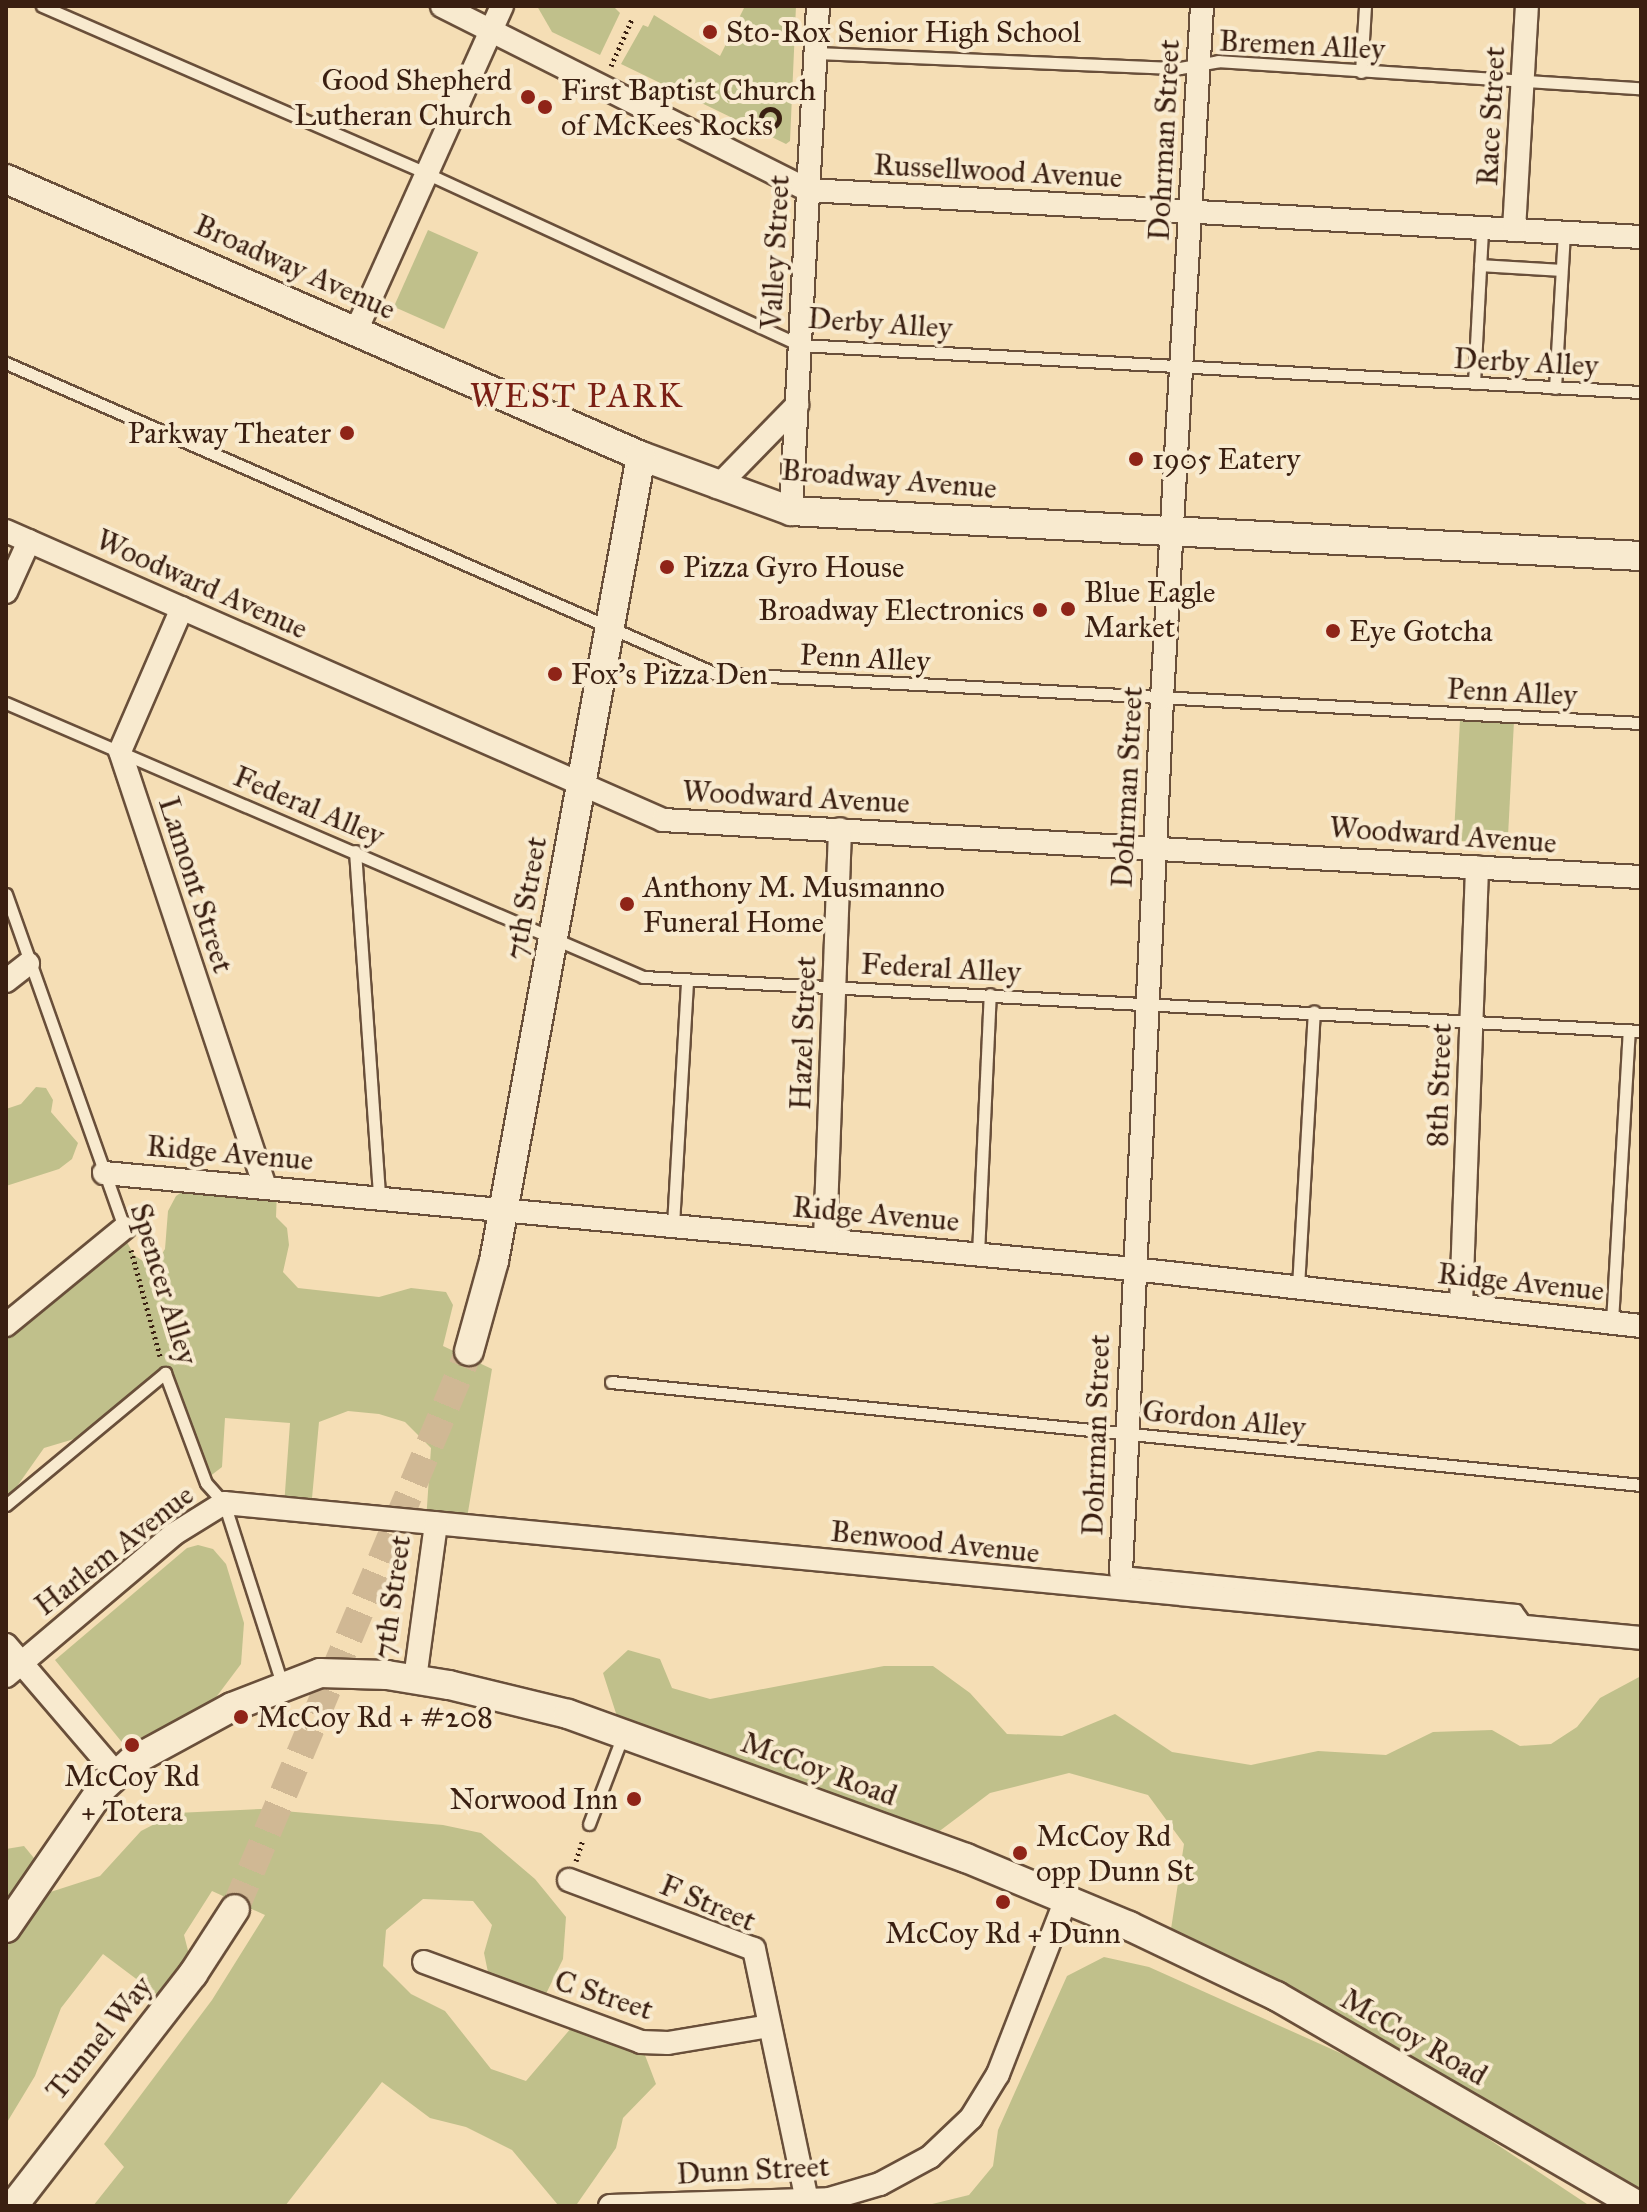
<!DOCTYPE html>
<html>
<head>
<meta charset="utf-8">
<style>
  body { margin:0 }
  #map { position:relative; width:1647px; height:2212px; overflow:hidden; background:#f5deb5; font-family:"IM FELL Great Primer",serif }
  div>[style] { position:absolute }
  .green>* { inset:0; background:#c0c08b; transform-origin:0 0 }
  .tertiary-tunnel>* { height:28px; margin-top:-14px; transform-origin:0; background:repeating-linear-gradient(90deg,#d0b894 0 28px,transparent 0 42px) }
  .path>* { height:5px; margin-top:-2.5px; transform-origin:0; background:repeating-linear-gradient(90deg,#3a1f11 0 2px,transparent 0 6px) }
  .path>.ring { margin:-2.5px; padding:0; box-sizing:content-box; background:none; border:5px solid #3a1f11; border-radius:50% }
  .roads { filter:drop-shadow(2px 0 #694f3a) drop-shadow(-2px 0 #694f3a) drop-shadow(0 2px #694f3a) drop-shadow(0 -2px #694f3a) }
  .service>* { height:11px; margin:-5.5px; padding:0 5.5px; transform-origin:5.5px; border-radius:5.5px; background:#f8eacf }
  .minor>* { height:22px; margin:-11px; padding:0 11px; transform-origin:11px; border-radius:11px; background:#f8eacf }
  .tertiary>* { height:28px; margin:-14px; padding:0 14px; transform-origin:14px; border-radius:14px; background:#f8eacf }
  .dots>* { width:22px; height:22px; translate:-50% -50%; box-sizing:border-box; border:4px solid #f8eacf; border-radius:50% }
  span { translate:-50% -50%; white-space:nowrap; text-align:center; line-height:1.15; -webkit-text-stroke:8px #f8eacf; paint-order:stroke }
  .poi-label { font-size:30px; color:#3a1f11 }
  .left { translate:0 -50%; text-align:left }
  .right { translate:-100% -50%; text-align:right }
  .street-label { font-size:30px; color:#3a1f11 }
  .quarter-label { font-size:34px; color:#7a1f14; letter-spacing:2px }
  .frame { position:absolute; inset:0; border:8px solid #3a1f11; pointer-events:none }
</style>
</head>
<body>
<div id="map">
  <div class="green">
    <i style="clip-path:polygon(537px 6px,613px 6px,620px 13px,600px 55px,552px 32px)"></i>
    <i style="clip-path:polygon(745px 6px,796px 6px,790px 141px,786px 144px,621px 64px,643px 25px,648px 27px,654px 15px,720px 56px)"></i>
    <i style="left:428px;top:230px;width:55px;height:84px;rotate:24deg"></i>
    <i style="left:1460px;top:720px;width:54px;height:121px;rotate:3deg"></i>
    <i style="clip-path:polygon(36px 1087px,46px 1088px,53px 1100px,51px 1112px,78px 1143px,72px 1159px,59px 1169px,6px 1186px,6px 1109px,21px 1104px)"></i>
    <i style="clip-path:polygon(195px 1183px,277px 1191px,276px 1217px,287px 1228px,289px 1245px,283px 1272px,298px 1288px,379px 1297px,411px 1288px,446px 1292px,453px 1305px,443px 1346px,492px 1369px,466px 1524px,426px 1521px,431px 1448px,405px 1422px,379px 1414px,348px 1411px,319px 1422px,311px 1509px,284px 1506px,290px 1423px,225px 1418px,222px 1467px,209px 1477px,171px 1384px,158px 1387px,101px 1431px,44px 1448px,6px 1502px,6px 1323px,122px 1233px,134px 1255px,153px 1268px,165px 1249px,168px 1211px,176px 1196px)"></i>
    <i style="clip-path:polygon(198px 1545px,213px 1549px,226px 1564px,244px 1623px,241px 1664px,214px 1700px,125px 1746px,55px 1660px,187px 1548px)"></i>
    <i style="clip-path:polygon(628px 1650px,660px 1659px,672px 1688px,710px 1699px,884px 1666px,933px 1666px,970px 1693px,1007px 1734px,1062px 1736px,1115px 1714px,1172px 1752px,1251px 1765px,1318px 1751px,1386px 1755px,1433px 1732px,1492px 1730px,1520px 1746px,1551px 1744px,1577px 1727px,1600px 1698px,1641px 1676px,1641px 2202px,1171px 1929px,1184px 1844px,1148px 1795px,1069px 1773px,990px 1793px,925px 1842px,622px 1732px,603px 1673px)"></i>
    <i style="clip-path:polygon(261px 1809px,443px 1825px,481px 1833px,535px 1879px,566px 1917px,563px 1959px,542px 2002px,490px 1982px,484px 1953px,492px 1925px,473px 1901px,423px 1899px,386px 1930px,383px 1966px,411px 1994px,445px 2011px,491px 2069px,526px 2081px,572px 2027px,643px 2050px,656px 2084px,623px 2118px,616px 2148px,577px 2204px,558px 2205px,512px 2150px,466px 2127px,430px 2118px,382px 2082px,285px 2206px,93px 2206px,124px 2167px,104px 2144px,212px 2000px,265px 1915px,212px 1891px,184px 1935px,192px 1966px,163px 1999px,103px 1954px,61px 2008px,35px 2076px,6px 2124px,6px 1937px,35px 1897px,100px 1876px,141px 1831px,176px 1813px)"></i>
    <i style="clip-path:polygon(24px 1846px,38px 1863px,6px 1928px,6px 1849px)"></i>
    <i style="clip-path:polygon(1104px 1957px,1149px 1967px,1398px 2079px,1590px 2206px,924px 2206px,969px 2195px,993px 2166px,998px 2130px,1067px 1976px)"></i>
  </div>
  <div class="tertiary-tunnel">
    <i style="left:235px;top:1909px;width:605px;rotate:-67.25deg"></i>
  </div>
  <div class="path">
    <i style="left:611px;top:66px;width:51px;rotate:-65.9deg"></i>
    <i class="ring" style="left:761px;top:109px;width:13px;height:13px"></i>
    <i style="left:131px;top:1250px;width:110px;rotate:74.7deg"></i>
    <i style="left:576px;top:1861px;width:22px;rotate:-72deg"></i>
  </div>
  <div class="roads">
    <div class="service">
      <i style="left:42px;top:6px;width:421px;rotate:23.5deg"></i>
      <i style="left:428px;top:174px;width:409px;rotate:24.7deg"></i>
      <i style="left:800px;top:345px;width:842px;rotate:3.2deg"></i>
      <i style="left:816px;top:53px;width:364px;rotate:2.4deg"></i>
      <i style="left:1180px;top:68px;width:39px;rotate:-10deg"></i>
      <i style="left:1218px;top:61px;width:424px;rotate:3.7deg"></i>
      <i style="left:1361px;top:72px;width:66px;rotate:-86.5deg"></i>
      <i style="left:1480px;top:265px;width:81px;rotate:3.5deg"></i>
      <i style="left:6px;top:363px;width:773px;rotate:23.65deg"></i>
      <i style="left:714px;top:673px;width:928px;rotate:3.09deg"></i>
      <i style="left:1474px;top:383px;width:155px;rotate:-87deg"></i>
      <i style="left:1555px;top:388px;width:155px;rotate:-86.7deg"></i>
      <i style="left:6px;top:703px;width:693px;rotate:23.27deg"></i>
      <i style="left:643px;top:977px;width:999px;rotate:3.1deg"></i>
      <i style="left:355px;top:851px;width:345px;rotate:86deg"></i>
      <i style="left:6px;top:894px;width:354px;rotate:70.5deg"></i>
      <i style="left:673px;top:1225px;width:246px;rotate:-86.7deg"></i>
      <i style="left:978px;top:1254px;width:260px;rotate:-87.4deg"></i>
      <i style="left:1298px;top:1287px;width:276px;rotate:-86.7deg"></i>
      <i style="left:1612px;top:1322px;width:292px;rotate:-86.7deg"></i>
      <i style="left:611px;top:1382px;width:1035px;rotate:5.71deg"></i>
      <i style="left:6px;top:1505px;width:207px;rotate:-39.7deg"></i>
      <i style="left:165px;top:1373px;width:117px;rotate:69.6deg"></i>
      <i style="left:206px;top:1483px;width:27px;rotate:48deg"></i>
      <i style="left:224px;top:1503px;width:190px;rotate:72.2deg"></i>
      <i style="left:1121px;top:1572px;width:397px;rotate:5.5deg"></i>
      <i style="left:1516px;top:1610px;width:19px;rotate:54deg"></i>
      <i style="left:589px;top:1824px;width:95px;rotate:-69.1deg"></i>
    </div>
    <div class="minor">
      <i style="left:442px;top:6px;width:410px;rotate:26.7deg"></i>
      <i style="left:808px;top:190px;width:834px;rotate:3.23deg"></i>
      <i style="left:1514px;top:230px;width:224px;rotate:-86.7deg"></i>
      <i style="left:356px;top:331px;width:356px;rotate:-65.8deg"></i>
      <i style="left:717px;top:487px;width:115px;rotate:-45.7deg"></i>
      <i style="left:791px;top:511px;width:506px;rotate:-86.94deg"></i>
      <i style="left:6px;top:531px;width:718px;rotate:23.74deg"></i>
      <i style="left:663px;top:820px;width:980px;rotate:3.34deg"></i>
      <i style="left:6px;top:592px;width:56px;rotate:-65.7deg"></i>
      <i style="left:182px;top:608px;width:156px;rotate:113.4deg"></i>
      <i style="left:120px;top:751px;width:459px;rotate:71.6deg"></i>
      <i style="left:6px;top:981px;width:28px;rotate:-38deg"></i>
      <i style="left:104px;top:1173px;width:1033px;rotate:5.33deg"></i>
      <i style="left:1133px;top:1269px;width:511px;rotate:6.4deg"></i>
      <i style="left:825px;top:1239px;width:410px;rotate:-87.9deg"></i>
      <i style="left:1461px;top:1305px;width:438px;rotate:-87.9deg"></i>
      <i style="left:6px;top:1325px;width:153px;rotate:-39.4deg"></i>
      <i style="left:1121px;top:1572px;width:875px;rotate:-87.31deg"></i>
      <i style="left:1162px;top:698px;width:693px;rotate:-86.69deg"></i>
      <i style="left:6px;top:1645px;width:167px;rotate:49.4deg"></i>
      <i style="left:6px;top:1676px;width:220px;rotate:-40.2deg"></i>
      <i style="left:174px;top:1534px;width:59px;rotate:-31.8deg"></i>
      <i style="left:224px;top:1503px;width:1423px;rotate:5.44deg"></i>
      <i style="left:415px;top:1679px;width:157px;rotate:-82.3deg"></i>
      <i style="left:569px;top:1880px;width:197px;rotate:20.5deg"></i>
      <i style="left:754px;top:1949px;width:258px;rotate:78.1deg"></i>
      <i style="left:424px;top:1962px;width:231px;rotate:20.2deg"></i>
      <i style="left:641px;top:2042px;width:27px;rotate:2deg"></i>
      <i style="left:668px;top:2043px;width:103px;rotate:-9.5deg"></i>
      <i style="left:610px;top:2206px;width:219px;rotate:-1.8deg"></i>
      <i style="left:829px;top:2199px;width:53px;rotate:-16.4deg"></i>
      <i style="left:880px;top:2184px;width:57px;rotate:-28.4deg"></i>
      <i style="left:930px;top:2157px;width:57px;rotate:-43.6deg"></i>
      <i style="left:971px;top:2118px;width:52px;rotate:-58.5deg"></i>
      <i style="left:998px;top:2074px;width:187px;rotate:-68.7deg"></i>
    </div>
    <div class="tertiary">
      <i style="left:6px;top:179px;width:693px;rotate:23.57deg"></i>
      <i style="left:641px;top:456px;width:160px;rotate:20.1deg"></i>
      <i style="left:791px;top:511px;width:851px;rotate:3.03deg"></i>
      <i style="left:469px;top:1351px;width:93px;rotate:-74.5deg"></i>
      <i style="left:494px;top:1261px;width:818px;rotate:-79.65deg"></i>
      <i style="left:6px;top:1928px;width:171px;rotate:-55.5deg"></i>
      <i style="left:103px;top:1787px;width:38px;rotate:-42deg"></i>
      <i style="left:131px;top:1762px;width:115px;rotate:-28.6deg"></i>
      <i style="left:232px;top:1707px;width:94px;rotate:-21.1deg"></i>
      <i style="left:320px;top:1673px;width:67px;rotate:1.7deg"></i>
      <i style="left:387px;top:1675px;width:63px;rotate:9.2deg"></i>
      <i style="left:449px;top:1685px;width:122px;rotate:13.7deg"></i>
      <i style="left:568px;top:1714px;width:423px;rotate:19.9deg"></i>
      <i style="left:966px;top:1858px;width:177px;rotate:22.6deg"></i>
      <i style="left:1129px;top:1926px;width:163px;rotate:25.5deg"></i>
      <i style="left:1276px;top:1996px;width:419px;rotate:30.1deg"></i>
      <i style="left:13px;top:2206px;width:294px;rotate:-52.2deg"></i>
      <i style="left:193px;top:1974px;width:77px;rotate:-57.1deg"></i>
    </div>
  </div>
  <div class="dots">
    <i style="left:710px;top:32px;background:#8f2418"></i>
    <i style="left:528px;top:97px;background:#8f2418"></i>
    <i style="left:545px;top:107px;background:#8f2418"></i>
    <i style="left:347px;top:433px;background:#8f2418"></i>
    <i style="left:1136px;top:459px;background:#8f2418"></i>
    <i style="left:667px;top:567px;background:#8f2418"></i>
    <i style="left:1068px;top:609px;background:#8f2418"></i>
    <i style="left:1040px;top:610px;background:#8f2418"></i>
    <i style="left:1333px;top:631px;background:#8f2418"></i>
    <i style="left:555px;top:674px;background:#8f2418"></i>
    <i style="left:627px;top:904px;background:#8f2418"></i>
    <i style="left:241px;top:1717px;background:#8f2418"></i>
    <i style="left:132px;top:1745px;background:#8f2418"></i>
    <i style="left:634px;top:1799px;background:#8f2418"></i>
    <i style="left:1020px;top:1853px;background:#8f2418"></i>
    <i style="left:1003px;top:1902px;background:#8f2418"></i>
  </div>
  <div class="poi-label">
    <span class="left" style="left:726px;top:32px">Sto-Rox Senior High School</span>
    <span class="right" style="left:512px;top:97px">Good Shepherd<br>Lutheran Church</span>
    <span class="left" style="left:561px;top:107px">First Baptist Church<br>of McKees Rocks</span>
    <span class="right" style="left:331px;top:433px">Parkway Theater</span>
    <span class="left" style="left:1152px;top:459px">1905 Eatery</span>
    <span class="left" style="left:683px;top:567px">Pizza Gyro House</span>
    <span class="left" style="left:1084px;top:609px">Blue Eagle<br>Market</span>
    <span class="right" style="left:1024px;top:610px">Broadway Electronics</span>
    <span class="left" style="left:1349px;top:631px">Eye Gotcha</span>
    <span class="left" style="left:571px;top:674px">Fox's Pizza Den</span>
    <span class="left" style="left:643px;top:904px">Anthony M. Musmanno<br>Funeral Home</span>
    <span class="left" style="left:257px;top:1717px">McCoy Rd + #208</span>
    <span style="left:132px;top:1793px">McCoy Rd<br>+ Totera</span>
    <span class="right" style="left:618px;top:1799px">Norwood Inn</span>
    <span class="left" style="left:1036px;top:1853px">McCoy Rd<br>opp Dunn St</span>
    <span style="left:1003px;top:1933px">McCoy Rd + Dunn</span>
  </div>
  <div class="street-label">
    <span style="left:1302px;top:45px;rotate:3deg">Bremen Alley</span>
    <span style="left:1491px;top:116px;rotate:-87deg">Race Street</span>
    <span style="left:1164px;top:140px;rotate:-87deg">Dohrman Street</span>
    <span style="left:998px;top:171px;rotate:3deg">Russellwood Avenue</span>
    <span style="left:775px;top:252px;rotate:-87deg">Valley Street</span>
    <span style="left:295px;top:267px;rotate:24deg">Broadway Avenue</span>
    <span style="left:880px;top:323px;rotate:4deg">Derby Alley</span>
    <span style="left:1526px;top:362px;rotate:3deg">Derby Alley</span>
    <span style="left:889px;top:479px;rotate:5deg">Broadway Avenue</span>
    <span style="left:202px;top:584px;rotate:24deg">Woodward Avenue</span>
    <span style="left:865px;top:658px;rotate:3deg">Penn Alley</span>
    <span style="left:1512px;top:692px;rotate:3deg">Penn Alley</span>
    <span style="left:1127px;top:787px;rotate:-87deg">Dohrman Street</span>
    <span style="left:796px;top:797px;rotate:3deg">Woodward Avenue</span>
    <span style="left:309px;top:806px;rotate:23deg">Federal Alley</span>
    <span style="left:1443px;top:835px;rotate:4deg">Woodward Avenue</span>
    <span style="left:196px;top:885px;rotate:72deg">Lamont Street</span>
    <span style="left:526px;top:898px;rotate:-80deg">7th Street</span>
    <span style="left:941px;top:968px;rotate:3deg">Federal Alley</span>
    <span style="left:803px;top:1033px;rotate:-88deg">Hazel Street</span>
    <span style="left:1439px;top:1085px;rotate:-88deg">8th Street</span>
    <span style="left:230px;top:1153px;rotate:5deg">Ridge Avenue</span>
    <span style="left:876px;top:1214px;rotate:5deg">Ridge Avenue</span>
    <span style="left:1521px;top:1282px;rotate:6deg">Ridge Avenue</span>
    <span style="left:164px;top:1284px;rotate:73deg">Spencer Alley</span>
    <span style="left:1224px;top:1419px;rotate:6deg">Gordon Alley</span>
    <span style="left:1096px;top:1435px;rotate:-88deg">Dohrman Street</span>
    <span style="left:935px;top:1542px;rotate:6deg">Benwood Avenue</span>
    <span style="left:114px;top:1550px;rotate:-38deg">Harlem Avenue</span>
    <span style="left:392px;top:1597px;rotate:-82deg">7th Street</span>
    <span style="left:819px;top:1769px;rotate:20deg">McCoy Road</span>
    <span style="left:708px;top:1903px;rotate:23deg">F Street</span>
    <span style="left:604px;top:1995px;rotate:18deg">C Street</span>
    <span style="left:1414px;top:2037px;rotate:30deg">McCoy Road</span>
    <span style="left:99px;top:2038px;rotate:-51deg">Tunnel Way</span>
    <span style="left:753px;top:2170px;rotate:-3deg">Dunn Street</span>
  </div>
  <div class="quarter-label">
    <span style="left:577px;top:396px">WEST PARK</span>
  </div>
  <div class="frame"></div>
</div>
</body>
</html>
